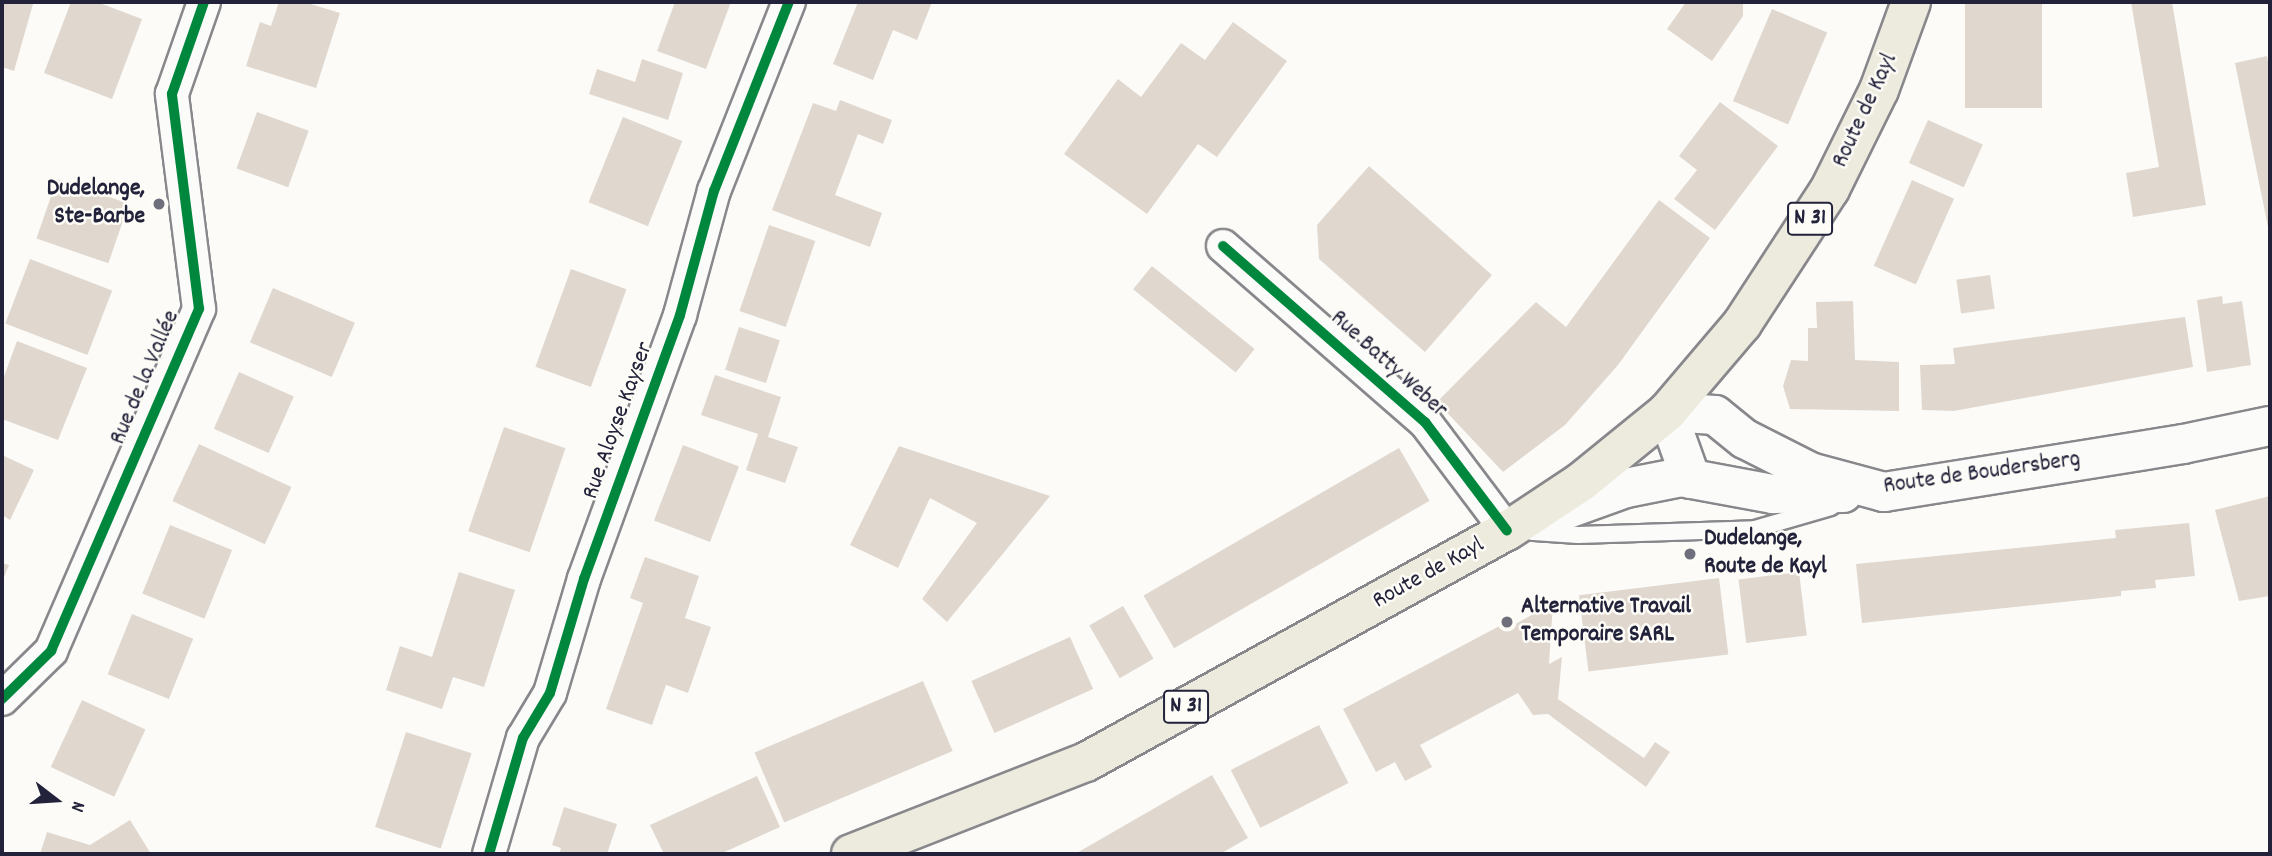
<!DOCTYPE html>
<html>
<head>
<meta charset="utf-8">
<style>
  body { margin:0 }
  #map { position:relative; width:2272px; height:856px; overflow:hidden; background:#fcfbf8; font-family:Dekko,sans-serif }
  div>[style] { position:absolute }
  .building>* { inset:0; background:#e0d8cf; transform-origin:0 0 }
  .roads { filter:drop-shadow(2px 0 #88888c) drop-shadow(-2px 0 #88888c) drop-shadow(0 2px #88888c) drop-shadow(0 -2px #88888c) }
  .lane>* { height:16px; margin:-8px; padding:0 8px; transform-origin:8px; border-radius:8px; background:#fbfbf9 }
  .street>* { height:32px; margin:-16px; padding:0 16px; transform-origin:16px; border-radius:16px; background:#fbfbf9 }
  .secondary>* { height:38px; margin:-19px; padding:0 19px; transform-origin:19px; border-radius:19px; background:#fbfbf9 }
  .primary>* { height:38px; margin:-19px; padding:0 19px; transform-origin:19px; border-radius:19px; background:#edeade }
  .cycleway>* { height:10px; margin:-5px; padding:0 5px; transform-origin:5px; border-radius:5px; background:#00873e }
  .dots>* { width:19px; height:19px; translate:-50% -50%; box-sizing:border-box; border:4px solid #fdfcf7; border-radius:50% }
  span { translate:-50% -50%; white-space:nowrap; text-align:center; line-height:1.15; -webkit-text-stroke:5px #fdfcf7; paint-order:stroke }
  .shield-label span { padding:2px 5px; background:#fdfcf7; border:2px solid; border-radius:5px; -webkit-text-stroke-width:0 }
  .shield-label { font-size:23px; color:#22223b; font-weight:700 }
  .street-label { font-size:24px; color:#22223b }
  .poi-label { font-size:24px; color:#22223b; font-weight:700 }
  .right { translate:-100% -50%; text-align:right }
  .left { translate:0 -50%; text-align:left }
  .frame { position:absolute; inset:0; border:4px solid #22223b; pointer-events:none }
  .north { position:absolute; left:21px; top:765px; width:70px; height:70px; -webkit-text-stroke:5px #fdfcf7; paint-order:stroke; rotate:107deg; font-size:19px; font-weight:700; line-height:28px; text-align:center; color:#22223b }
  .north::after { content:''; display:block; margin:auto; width:24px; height:32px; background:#22223b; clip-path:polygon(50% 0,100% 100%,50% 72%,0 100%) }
</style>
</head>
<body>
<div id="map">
  <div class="building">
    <i style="clip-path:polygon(2px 2px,33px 4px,14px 71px,2px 67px)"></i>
    <i style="clip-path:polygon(71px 2px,97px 2px,142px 19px,112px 99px,44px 73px)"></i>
    <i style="clip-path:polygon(279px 2px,304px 2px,340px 13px,316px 88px,246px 66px,260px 22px,271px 26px)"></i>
    <i style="clip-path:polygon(675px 2px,731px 2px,706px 69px,657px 51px)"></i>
    <i style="clip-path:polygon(858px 2px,932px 2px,917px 40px,893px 30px,873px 80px,833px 64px)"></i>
    <i style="clip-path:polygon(1686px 2px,1743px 2px,1743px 16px,1712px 61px,1667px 29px)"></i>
    <i style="left:1965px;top:2px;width:77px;height:106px"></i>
    <i style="clip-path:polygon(2131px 2px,2172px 2px,2206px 205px,2133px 217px,2126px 173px,2159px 167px)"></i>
    <i style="left:1772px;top:9px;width:60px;height:100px;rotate:23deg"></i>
    <i style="clip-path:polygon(1233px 22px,1287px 61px,1217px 157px,1198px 144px,1147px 214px,1064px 154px,1118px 79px,1141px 97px,1181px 43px,1205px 60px)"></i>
    <i style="clip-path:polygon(2267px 56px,2270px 74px,2269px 232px,2235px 63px)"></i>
    <i style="clip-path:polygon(642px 59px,683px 73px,668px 120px,589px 94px,597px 69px,635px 82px)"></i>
    <i style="clip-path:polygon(840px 100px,892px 120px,883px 144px,858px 134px,835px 195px,882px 213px,870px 247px,772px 210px,813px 103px,836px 111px)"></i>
    <i style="clip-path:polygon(1720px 102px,1778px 146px,1715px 230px,1674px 199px,1697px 170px,1679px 156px)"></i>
    <i style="left:257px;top:112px;width:55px;height:60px;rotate:20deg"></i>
    <i style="left:623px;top:117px;width:64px;height:92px;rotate:22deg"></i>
    <i style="left:1928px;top:120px;width:60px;height:47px;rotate:24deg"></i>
    <i style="clip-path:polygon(1369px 166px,1492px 275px,1425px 352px,1319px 259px,1317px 225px)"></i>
    <i style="left:57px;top:179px;width:76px;height:63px;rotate:19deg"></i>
    <i style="left:1912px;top:180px;width:46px;height:94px;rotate:24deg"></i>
    <i style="clip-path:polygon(1659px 200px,1710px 238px,1618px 365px,1565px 425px,1503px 472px,1437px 402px,1536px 302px,1566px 327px)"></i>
    <i style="left:769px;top:225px;width:49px;height:91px;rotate:19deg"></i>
    <i style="left:30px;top:259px;width:88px;height:69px;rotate:21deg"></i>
    <i style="left:1152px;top:266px;width:132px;height:30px;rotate:39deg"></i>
    <i style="left:571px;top:269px;width:59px;height:104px;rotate:20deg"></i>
    <i style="left:1990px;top:275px;width:34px;height:34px;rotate:82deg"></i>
    <i style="left:273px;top:288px;width:89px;height:59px;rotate:23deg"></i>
    <i style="clip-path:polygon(2222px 296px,2223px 304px,2242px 301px,2251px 365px,2207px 372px,2197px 300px)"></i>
    <i style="clip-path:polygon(1853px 301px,1855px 360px,1899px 362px,1899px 411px,1790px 409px,1783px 386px,1791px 360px,1808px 361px,1808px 328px,1817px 328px,1816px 302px)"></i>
    <i style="clip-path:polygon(2185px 317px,2193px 367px,1954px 411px,1922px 410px,1920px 365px,1955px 364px,1953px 348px)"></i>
    <i style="left:739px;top:327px;width:43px;height:45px;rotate:18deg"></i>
    <i style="clip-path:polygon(17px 341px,87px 368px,58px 440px,2px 419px,2px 382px)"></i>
    <i style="left:239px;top:372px;width:60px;height:62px;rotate:24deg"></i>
    <i style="clip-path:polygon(715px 375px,781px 397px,768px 437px,798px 447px,785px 483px,746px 470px,758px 434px,701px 415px)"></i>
    <i style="left:504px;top:427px;width:65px;height:110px;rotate:19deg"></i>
    <i style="left:199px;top:444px;width:102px;height:63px;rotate:25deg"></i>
    <i style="left:683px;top:445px;width:60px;height:81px;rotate:21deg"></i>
    <i style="clip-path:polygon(899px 446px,1050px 496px,947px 622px,922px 599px,977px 523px,930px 498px,898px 568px,850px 545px)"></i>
    <i style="left:1399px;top:448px;width:61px;height:295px;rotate:60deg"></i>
    <i style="clip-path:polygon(2px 455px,34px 470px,10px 520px,2px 515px)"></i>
    <i style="clip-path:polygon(2270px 496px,2270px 596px,2239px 601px,2215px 510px)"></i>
    <i style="clip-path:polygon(2189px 523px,2195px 576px,2155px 580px,2156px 588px,2121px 591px,2121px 596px,1862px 623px,1856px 564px,2116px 538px,2115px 530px)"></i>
    <i style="left:170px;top:525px;width:67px;height:74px;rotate:22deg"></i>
    <i style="clip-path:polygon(645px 557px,699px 576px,685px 618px,711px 627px,688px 693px,666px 685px,652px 725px,606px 709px,643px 603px,630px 598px)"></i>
    <i style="clip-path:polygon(2px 563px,9px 565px,2px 582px)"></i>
    <i style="clip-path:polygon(459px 572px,515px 590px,484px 687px,453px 677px,442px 709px,386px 690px,400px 646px,432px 657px)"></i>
    <i style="left:1799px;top:572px;width:64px;height:61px;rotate:83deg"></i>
    <i style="left:1719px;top:578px;width:77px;height:141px;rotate:83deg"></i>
    <i style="clip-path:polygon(1553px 603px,1549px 664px,1562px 657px,1558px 699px,1644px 758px,1655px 742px,1670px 752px,1646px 787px,1548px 714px,1533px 715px,1518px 693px,1420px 745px,1432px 767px,1405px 781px,1395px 762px,1376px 772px,1343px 709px,1507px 622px,1510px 627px)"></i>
    <i style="left:1123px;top:606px;width:61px;height:39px;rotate:60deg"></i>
    <i style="left:132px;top:614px;width:66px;height:65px;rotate:22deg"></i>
    <i style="left:1070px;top:637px;width:57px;height:108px;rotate:66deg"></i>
    <i style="left:923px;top:681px;width:76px;height:183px;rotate:67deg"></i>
    <i style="left:82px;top:700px;width:70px;height:74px;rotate:25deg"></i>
    <i style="left:1319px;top:725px;width:65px;height:99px;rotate:63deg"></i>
    <i style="left:406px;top:732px;width:69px;height:100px;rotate:18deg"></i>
    <i style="clip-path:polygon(1212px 775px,1248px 838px,1220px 854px,1075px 854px)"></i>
    <i style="clip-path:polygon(757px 776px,780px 827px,720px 854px,664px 854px,650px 825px)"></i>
    <i style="clip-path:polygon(564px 807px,617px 824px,607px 854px,559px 854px,561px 848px,552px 845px)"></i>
    <i style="clip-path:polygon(130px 820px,151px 854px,40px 854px,47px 832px,90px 845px)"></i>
  </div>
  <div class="roads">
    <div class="lane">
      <i style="left:1534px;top:532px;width:44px;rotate:3.9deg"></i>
      <i style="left:1578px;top:535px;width:177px;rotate:-1.9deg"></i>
      <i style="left:1755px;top:529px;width:79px;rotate:-16.1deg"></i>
    </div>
    <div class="street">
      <i style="left:1223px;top:246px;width:268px;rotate:41.1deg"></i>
      <i style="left:1425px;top:422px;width:136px;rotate:53deg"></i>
      <i style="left:2px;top:699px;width:69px;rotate:-44.4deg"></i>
      <i style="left:51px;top:651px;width:373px;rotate:-66.6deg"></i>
      <i style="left:199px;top:309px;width:217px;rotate:-97.2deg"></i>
      <i style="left:172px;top:94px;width:97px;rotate:-70.8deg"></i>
      <i style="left:489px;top:854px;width:121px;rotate:-73.7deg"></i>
      <i style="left:523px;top:738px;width:52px;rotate:-59deg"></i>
      <i style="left:550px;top:693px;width:119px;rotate:-73.4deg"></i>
      <i style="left:584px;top:579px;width:281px;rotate:-70deg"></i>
      <i style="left:680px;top:315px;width:129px;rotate:-74.7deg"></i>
      <i style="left:714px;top:191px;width:203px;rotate:-68.4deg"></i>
    </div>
    <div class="secondary">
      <i style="left:1691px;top:479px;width:71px;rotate:-109.7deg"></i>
      <i style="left:1667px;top:412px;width:48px;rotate:3.6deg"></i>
      <i style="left:1715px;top:415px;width:38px;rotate:39deg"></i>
      <i style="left:1745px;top:439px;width:73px;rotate:26.9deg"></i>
      <i style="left:1810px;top:472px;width:77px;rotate:15.1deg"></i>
      <i style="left:1884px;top:492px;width:303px;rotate:-9.1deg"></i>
      <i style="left:2183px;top:444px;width:89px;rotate:-11.7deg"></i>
      <i style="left:1534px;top:521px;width:98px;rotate:-19.7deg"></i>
      <i style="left:1626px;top:488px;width:56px;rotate:-11.3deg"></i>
      <i style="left:1681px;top:477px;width:94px;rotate:10.5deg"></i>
      <i style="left:1773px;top:494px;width:70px;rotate:-0.8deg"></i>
    </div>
    <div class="primary">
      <i style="left:851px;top:854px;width:252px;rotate:-21.4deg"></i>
      <i style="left:1086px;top:762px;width:480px;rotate:-28.8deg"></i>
      <i style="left:1507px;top:531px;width:89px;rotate:-33.5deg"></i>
      <i style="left:1581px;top:482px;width:111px;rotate:-39.1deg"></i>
      <i style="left:1667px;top:412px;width:116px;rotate:-49.6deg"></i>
      <i style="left:1742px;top:324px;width:161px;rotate:-56.9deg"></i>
      <i style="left:1830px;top:189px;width:110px;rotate:-63.7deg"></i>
      <i style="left:1879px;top:90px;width:94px;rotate:-70deg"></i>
    </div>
  </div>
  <div class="cycleway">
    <i style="left:1223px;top:246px;width:268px;rotate:41.1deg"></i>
    <i style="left:1425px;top:422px;width:136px;rotate:53deg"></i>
    <i style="left:2px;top:699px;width:69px;rotate:-44.4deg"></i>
    <i style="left:51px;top:651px;width:373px;rotate:-66.6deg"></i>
    <i style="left:199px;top:309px;width:217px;rotate:-97.2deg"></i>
    <i style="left:172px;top:94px;width:97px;rotate:-70.8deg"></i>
    <i style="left:489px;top:854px;width:121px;rotate:-73.7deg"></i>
    <i style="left:523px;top:738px;width:52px;rotate:-59deg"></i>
    <i style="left:550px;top:693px;width:119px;rotate:-73.4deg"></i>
    <i style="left:584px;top:579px;width:281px;rotate:-70deg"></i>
    <i style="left:680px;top:315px;width:129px;rotate:-74.7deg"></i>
    <i style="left:714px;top:191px;width:203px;rotate:-68.4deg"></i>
  </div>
  <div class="dots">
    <i style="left:159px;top:204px;background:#6e6e7d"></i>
    <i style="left:1690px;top:554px;background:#6e6e7d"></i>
    <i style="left:1507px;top:622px;background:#6e6e7d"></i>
  </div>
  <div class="shield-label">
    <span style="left:1810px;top:219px">N 31</span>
    <span style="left:1186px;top:707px">N 31</span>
  </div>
  <div class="street-label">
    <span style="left:1866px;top:111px;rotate:-65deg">Route de Kayl</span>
    <span style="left:1388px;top:365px;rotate:42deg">Rue Batty Weber</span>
    <span style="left:146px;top:378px;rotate:-67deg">Rue de la Vallée</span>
    <span style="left:619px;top:421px;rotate:-70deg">Rue Aloyse Kayser</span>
    <span style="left:1982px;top:474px;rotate:-8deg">Route de Boudersberg</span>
    <span style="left:1429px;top:574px;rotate:-29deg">Route de Kayl</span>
  </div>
  <div class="poi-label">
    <span class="right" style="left:145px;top:204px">Dudelange,<br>Ste-Barbe</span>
    <span class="left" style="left:1704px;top:554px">Dudelange,<br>Route de Kayl</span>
    <span class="left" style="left:1521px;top:622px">Alternative Travail<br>Temporaire SARL</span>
  </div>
  <div class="frame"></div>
  <div class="north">N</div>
</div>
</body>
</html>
